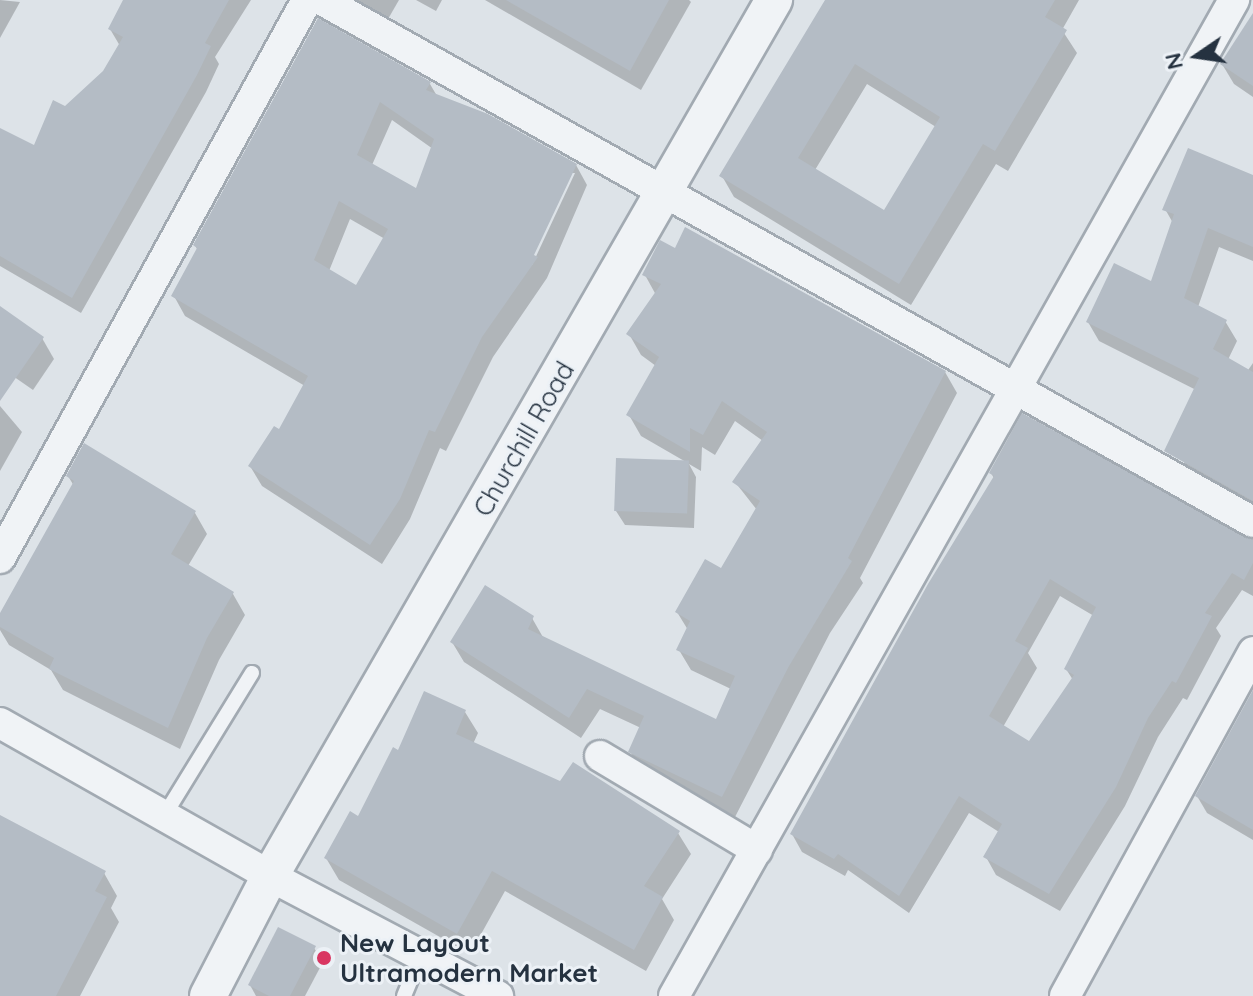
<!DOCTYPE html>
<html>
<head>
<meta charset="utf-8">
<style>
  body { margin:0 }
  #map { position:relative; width:1253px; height:996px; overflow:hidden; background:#dde3e8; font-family:Quicksand,sans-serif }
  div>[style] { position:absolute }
  .shadow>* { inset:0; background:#0003 }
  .building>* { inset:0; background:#b4bcc5; transform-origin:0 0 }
  .roads { filter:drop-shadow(2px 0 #a2aab2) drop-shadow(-2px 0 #a2aab2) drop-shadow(0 2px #a2aab2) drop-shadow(0 -2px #a2aab2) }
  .service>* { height:14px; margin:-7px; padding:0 7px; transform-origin:7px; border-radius:7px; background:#f0f3f6 }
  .minor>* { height:30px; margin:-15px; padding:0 15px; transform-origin:15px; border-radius:15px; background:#f0f3f6 }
  .tertiary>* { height:36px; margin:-18px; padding:0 18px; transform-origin:18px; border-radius:18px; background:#f0f3f6 }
  .dots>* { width:22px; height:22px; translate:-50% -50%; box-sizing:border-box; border:4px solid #ecf1f6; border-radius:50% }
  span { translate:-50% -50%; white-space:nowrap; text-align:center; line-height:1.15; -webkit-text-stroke:6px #ecf1f6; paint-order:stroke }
  .street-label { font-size:26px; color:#253240 }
  .poi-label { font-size:26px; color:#253240; font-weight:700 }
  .left { translate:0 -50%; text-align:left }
  .north { position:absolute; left:1157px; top:16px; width:80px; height:80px; -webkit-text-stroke:6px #ecf1f6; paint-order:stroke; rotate:257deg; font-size:22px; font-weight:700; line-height:32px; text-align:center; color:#253240 }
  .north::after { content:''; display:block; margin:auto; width:28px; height:36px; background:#253240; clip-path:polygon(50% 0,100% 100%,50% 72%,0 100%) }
</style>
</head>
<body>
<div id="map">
  <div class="shadow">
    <i style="clip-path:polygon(0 0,20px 2px,0 38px)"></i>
    <i style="clip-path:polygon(126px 0,251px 0,215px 57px,219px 64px,206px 92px,81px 313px,0 266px,0 130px,35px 148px,65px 109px,104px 73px,120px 46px,110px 29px)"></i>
    <i style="clip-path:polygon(345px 0,399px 0,384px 26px)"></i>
    <i style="clip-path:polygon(416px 0,442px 0,436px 11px)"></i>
    <i style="clip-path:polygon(485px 0,689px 0,691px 2px,641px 90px)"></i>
    <i style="clip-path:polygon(evenodd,827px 0,1079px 0,1062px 30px,1077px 53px,1008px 171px,996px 164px,911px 305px,734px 197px,722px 176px,827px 0,867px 84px,936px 127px,885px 212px,815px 170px,867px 84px)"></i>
    <i style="clip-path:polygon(1253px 17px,1253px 97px,1234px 84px,1222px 64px)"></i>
    <i style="clip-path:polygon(evenodd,318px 21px,430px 84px,437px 96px,576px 165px,587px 185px,547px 278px,493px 357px,446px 451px,440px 448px,410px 519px,382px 564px,262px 486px,250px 466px,279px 431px,305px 386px,185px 316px,174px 296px,198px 251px,195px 245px,318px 21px,392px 120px,433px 149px,417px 191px,372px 165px,392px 120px,318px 21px,571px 173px,575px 173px,532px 265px,528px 263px,571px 173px,318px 21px,350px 219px,385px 239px,357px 288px,329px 271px,350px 219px)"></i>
    <i style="clip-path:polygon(1253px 177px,1253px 261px,1219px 247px,1198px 307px,1225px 321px,1237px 341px,1210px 397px,1099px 341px,1088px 322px,1152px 284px,1173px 223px,1165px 209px)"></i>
    <i style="clip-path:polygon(645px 275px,945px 372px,957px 393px,860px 578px,863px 583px,830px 633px,735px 817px,642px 772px,630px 751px,641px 728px,600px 709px,581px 738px,464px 662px,452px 642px,532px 618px,544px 639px,717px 721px,731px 689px,691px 670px,679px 650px,688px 630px,677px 612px,721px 571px,757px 510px,735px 482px,763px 441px,735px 421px,715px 455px,702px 447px,701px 471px,689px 464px,696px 477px,694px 528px,625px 525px,616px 511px,686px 462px,641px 436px,629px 415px,656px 366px,641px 355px,629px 334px,656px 295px)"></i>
    <i style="clip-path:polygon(0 309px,42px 338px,54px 359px,33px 390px,0 367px)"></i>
    <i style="clip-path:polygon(1253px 363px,1253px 513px,1195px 481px,1184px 462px)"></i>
    <i style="clip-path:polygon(0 406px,22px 432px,0 471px)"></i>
    <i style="clip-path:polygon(evenodd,991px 473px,1253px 539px,1253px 596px,1242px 590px,1216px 628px,1221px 636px,1187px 700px,1183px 698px,1158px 737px,1125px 806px,1060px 911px,996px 875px,986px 857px,999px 832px,969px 813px,909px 913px,848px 870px,845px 876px,802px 852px,792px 834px,995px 480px,991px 473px,1060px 596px,1094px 616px,1066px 669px,1073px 680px,1029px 744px,1003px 727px,1037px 668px,1028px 653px,1060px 596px)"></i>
    <i style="clip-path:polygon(68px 476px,195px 513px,207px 534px,188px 566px,233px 594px,245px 615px,219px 660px,180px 749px,63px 690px,51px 670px,9px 645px,0 630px,0 617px,74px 486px)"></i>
    <i style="clip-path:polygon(1253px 694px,1253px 840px,1207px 813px,1197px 796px)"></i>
    <i style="clip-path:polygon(465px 712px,478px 733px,473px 744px,678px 833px,691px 854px,662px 899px,674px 920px,646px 971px,505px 891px,470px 954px,339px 880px,326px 858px,359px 819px,399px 752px)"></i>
    <i style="clip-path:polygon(0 818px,104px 873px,117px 896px,111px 908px,119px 922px,80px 996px,0 996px)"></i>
    <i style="clip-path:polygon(314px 948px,323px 962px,305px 996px,256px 996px,250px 985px)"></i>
  </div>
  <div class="building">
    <i style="clip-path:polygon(123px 0,229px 0,205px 43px,211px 46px,197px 75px,72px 298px,0 256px,0 128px,34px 145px,53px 100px,65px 106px,103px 71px,123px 37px,108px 29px)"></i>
    <i style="clip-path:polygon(506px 0,669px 0,630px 71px)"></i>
    <i style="clip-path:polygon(evenodd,825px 0,1055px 0,1045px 17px,1067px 30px,995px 151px,983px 144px,899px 284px,719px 176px,825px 0,855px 64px,940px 117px,884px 210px,798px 158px,855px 64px)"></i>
    <i style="clip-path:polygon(1253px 13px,1253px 86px,1220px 64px)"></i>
    <i style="clip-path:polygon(evenodd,318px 18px,431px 82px,426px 90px,488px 114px,577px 164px,534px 255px,538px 257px,482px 337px,435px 432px,429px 430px,400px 499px,370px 545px,248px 466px,274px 426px,279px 429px,308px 376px,171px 296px,197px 248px,193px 245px,318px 18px,380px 102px,434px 139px,416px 188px,357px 155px,380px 102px,318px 18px,339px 201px,388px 229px,356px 285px,314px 260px,339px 201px)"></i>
    <i style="clip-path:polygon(1188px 148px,1253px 175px,1253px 247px,1208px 228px,1184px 298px,1227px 320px,1213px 349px,1253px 372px,1253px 501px,1164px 451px,1199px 378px,1086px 322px,1114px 263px,1151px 281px,1174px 214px,1162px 210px)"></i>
    <i style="clip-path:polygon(685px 227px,946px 371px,848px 558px,852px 561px,789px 666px,722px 797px,628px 752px,644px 716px,587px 689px,569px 718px,450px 642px,485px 585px,534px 616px,528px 629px,716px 719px,735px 676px,676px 650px,690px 621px,675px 612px,705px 559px,721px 568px,760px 501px,732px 482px,767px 432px,722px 401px,703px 435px,690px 428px,690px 452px,626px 415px,659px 357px,626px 334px,661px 284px,642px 275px,660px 240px,675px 248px)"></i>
    <i style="clip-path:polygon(0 306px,44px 337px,0 401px)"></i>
    <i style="clip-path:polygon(evenodd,1022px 413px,1253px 540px,1253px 563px,1244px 580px,1232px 573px,1205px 613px,1212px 616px,1176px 683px,1172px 681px,1148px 718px,1116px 787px,1049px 894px,983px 857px,1002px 824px,959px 796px,899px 896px,838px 854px,834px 859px,790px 834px,928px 584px,994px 476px,989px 473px,1022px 413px,1050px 579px,1096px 607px,1064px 669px,1074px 675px,1029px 741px,989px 716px,1028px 648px,1015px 641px,1050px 579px)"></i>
    <i style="clip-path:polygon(84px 443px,196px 511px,171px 554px,234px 592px,207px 638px,168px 728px,49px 669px,54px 658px,0 627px,0 613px,74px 481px,66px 476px)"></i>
    <i style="left:616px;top:458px;width:73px;height:53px;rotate:2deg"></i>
    <i style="clip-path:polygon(1253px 690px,1253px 830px,1195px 796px)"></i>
    <i style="clip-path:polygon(424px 691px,466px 710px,456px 734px,560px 781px,573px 762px,680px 831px,644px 886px,663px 897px,634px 950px,492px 871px,457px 934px,324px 858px,350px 811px,358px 816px,393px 747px,398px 750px)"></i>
    <i style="clip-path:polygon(0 815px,106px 871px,95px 891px,107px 897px,56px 996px,0 996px)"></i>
    <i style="clip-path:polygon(278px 927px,316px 946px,290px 996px,269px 996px,248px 985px)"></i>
  </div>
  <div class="roads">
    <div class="service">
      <i style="left:164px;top:816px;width:168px;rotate:-58.4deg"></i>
      <i style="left:404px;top:996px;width:44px;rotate:-67.5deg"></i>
    </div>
    <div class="minor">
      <i style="left:322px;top:0;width:1067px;rotate:29.28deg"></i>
      <i style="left:0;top:558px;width:637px;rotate:-61.18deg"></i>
      <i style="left:0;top:723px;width:310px;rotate:29.5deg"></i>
      <i style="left:270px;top:876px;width:258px;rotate:27.8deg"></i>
      <i style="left:600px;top:756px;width:183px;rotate:30.9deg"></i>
      <i style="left:674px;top:996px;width:1143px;rotate:-60.65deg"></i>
      <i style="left:1065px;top:996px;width:392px;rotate:-61.3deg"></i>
    </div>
    <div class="tertiary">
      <i style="left:208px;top:996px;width:135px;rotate:-62.7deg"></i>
      <i style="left:270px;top:876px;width:1011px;rotate:-60.09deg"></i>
    </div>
  </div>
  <div class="dots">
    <i style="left:324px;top:958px;background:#d93661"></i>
  </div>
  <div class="street-label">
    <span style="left:524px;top:439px;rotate:-60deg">Churchill Road</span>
  </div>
  <div class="poi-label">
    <span class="left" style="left:340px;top:958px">New Layout<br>Ultramodern Market</span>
  </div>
  <div class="north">N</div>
</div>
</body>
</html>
